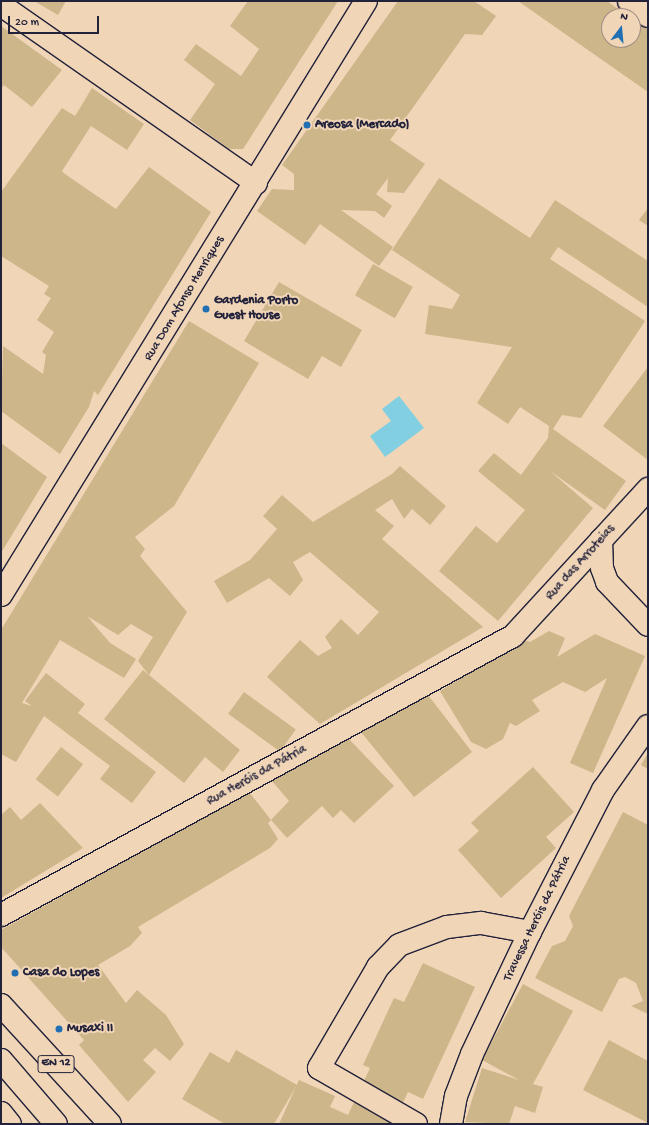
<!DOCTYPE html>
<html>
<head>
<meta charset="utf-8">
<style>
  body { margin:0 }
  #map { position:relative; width:649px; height:1125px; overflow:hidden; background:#f0d5b7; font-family:"Gochi Hand",sans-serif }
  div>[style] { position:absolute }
  .water>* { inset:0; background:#83cfe2 }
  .building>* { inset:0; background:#cdb68a; transform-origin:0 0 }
  .roads { filter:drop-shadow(1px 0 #22223b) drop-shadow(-1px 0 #22223b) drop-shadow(0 1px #22223b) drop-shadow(0 -1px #22223b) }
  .minor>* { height:22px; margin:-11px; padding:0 11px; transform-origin:11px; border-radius:11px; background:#f0d5b7 }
  .major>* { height:22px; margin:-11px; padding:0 11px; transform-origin:11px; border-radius:11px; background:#f0d5b7 }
  .dots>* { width:11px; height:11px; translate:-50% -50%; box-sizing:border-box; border:2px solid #f0d5b7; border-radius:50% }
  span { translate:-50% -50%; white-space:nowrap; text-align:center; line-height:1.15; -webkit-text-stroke:4px #f0d5b7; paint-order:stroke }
  .shield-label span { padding:1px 3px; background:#f0d5b7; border:1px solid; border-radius:3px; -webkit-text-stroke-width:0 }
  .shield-label { font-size:12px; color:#22223b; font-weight:700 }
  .poi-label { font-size:13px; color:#22223b; font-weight:700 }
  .left { translate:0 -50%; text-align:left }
  .street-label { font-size:13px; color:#22223b }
  .frame { position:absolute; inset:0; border:2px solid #22223b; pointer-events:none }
  .north { position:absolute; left:601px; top:8px; width:40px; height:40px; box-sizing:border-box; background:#f0d5b7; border:1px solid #9e8d85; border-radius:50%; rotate:16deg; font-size:11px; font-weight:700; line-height:16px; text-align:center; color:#22223b }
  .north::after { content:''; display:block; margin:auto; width:14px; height:18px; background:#1f6fb2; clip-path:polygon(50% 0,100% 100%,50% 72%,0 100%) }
  .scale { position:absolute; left:8px; top:16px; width:91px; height:18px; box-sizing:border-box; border:2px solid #22223b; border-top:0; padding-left:5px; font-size:12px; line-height:14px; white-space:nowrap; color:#22223b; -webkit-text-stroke:3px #f0d5b7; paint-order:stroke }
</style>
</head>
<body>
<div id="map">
  <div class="water">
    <i style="clip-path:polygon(399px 396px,424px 428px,385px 457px,370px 436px,391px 421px,382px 409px)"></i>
  </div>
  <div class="building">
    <i style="clip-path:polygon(34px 1px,66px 1px,58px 15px)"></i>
    <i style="clip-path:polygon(248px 1px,338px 1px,243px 149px,229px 149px,190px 120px,215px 84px,184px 60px,196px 44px,241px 76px,259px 49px,230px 26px)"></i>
    <i style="clip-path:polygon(398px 1px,474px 1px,496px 16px,482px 35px,465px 34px,390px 140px,425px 164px,404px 193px,387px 192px,388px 178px,376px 194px,392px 206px,384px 218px,375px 211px,341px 210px,393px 247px,379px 266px,320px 224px,305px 245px,257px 211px,272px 189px,294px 190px,294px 174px,282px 165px)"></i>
    <i style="clip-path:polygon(518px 1px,607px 1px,628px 16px,609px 16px,609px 40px,633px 40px,633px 20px,648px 30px,648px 92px)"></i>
    <i style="clip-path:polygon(1px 26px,62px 70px,32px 107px,4px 85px,1px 89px)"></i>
    <i style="clip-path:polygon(92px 88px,144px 124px,127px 150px,91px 126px,62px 171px,65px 174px,116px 209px,149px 167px,211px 212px,98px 395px,94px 391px,89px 407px,60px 454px,1px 411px,3px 346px,43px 374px,46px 355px,42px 352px,54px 332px,37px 320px,51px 298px,44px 294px,49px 286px,1px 256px,1px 192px,62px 108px,75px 116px)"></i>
    <i style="clip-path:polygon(439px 178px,530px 238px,555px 200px,648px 261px,648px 307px,558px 247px,550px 259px,645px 321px,581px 418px,562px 415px,553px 429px,626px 481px,605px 510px,550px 471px,593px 508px,498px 621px,439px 571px,476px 526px,497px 543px,525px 510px,478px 471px,494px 453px,521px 475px,548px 438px,549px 426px,520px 407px,508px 424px,477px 403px,512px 347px,425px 334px,429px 305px,452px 309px,460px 295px,392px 250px)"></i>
    <i style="clip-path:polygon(648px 208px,648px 226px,639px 220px)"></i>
    <i style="left:373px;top:264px;width:46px;height:36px;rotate:30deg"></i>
    <i style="clip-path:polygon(279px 282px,362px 330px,341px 367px,322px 356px,308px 379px,244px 341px)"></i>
    <i style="clip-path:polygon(189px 321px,259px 363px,174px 506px,135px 537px,145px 549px,140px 556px,187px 612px,149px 675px,240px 750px,223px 772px,205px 757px,184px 783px,104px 719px,143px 670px,149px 675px,138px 661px,153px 637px,131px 624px,118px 635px,87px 616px,110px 643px,136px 659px,124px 678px,60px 640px,22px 703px,32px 706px,25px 701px,46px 673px,85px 704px,78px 713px,156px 772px,132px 803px,100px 779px,110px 766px,44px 716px,16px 762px,1px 754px,1px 630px)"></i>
    <i style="clip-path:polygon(648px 367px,648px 460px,603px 426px)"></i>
    <i style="clip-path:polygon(1px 443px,47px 477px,1px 553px)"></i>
    <i style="clip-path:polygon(400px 466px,446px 506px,430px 525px,412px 509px,404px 519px,392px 499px,375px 510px,394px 526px,382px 539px,483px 627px,320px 724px,267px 677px,300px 640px,318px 656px,332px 648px,325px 637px,341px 619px,358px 635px,379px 612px,310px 552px,293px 562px,303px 580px,290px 596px,269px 578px,227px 603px,214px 581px,250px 560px,277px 529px,263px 516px,282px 495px,313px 522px,392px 474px)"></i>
    <i style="clip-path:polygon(549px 631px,565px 638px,557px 657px,595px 634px,645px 656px,593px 773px,570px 763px,607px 678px,585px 692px,563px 682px,532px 700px,540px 711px,516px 726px,510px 723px,503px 739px,486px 749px,471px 742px,440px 691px,524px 640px,530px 642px)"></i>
    <i style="left:244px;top:692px;width:64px;height:27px;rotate:36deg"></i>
    <i style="clip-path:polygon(428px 695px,472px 752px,414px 797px,361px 732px)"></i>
    <i style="clip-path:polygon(348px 738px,394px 786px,354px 823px,341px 810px,333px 818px,322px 806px,287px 838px,271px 820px,289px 801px,272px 781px)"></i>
    <i style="left:61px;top:747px;width:28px;height:41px;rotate:38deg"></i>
    <i style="clip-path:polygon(648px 753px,648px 769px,641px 765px)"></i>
    <i style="clip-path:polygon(533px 767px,574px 812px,546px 837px,556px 848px,501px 898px,458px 850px,479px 831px,471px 823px)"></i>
    <i style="clip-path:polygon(249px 792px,271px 820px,268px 823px,278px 839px,270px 848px,138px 927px,142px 933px,130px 946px,98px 965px,126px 1003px,137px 990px,166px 1015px,184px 1044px,170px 1061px,155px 1048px,143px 1060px,156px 1072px,128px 1102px,79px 1045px,84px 1040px,1px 947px,1px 930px)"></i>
    <i style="clip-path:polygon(40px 803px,83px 848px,1px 898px,1px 815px,10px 807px,21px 820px)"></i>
    <i style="clip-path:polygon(623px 812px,648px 825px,648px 1014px,631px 1006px,643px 1001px,636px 983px,625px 977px,619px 979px,602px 1012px,535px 978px,552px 946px,565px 941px,573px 926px,569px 916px)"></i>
    <i style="clip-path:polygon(423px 963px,475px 987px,423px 1099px,408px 1092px,393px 1124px,279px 1124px,299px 1080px,335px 1096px,330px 1107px,348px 1115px,370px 1068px,363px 1065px,394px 998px,404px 1002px)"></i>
    <i style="clip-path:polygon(523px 984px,573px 1011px,533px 1084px,543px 1087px,535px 1113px,515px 1106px,509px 1124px,465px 1122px,482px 1068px,519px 1080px,482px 1060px)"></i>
    <i style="clip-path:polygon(609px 1040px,648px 1061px,648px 1123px,583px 1090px)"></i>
    <i style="clip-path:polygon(236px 1050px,297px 1085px,274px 1124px,225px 1124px,182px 1099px,210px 1052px,229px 1063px)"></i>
  </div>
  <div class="roads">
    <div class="minor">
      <i style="left:629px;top:1px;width:24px;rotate:38deg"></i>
      <i style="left:1px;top:5px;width:311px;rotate:34.9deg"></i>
      <i style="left:601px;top:540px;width:28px;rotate:88deg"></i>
      <i style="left:602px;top:568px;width:15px;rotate:70deg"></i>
      <i style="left:607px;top:582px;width:59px;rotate:46.4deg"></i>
      <i style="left:1px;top:915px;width:583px;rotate:-28.59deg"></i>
      <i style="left:513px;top:636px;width:200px;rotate:-47.4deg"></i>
      <i style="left:416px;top:1124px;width:112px;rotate:-150deg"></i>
      <i style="left:319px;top:1068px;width:117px;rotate:-59.7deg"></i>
      <i style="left:378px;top:967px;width:30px;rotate:-46deg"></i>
      <i style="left:399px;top:945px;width:51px;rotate:-20.6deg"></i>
      <i style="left:447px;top:927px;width:34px;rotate:-7deg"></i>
      <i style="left:481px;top:923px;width:50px;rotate:10.4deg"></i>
      <i style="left:451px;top:1124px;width:28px;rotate:-80deg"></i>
      <i style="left:456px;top:1096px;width:45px;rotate:-69.1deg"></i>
      <i style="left:472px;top:1054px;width:135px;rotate:-64.6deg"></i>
      <i style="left:530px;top:932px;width:160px;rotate:-62.8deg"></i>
      <i style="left:603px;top:790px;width:78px;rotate:-54.9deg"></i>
    </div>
    <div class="major">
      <i style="left:1px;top:595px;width:697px;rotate:-58.43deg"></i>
      <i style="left:1px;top:1005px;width:161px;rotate:47.5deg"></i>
      <i style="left:1px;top:1060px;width:84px;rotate:49.3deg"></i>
      <i style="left:1px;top:1113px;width:14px;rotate:51deg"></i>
    </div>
  </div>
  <div class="dots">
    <i style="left:307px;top:125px;background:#1f6fb2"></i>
    <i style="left:206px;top:309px;background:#1f6fb2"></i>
    <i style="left:15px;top:973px;background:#1f6fb2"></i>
    <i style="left:59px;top:1029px;background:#1f6fb2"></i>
  </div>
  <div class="shield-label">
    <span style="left:56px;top:1064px">EN 12</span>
  </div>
  <div class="poi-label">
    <span class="left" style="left:315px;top:125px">Areosa (Mercado)</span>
    <span class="left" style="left:214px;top:309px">Gardenia Porto<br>Guest House</span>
    <span class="left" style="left:23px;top:973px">Casa do Lopes</span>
    <span class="left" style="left:67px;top:1029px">Musaxi II</span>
  </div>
  <div class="street-label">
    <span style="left:185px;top:299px;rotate:-59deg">Rua Dom Afonso Henriques</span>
    <span style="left:581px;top:563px;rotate:-48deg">Rua das Arroteias</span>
    <span style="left:257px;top:776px;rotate:-29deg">Rua Heróis da Pátria</span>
    <span style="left:538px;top:919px;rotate:-64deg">Travessa Heróis da Pátria</span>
  </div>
  <div class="frame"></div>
  <div class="north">N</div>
  <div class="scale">20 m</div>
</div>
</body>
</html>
